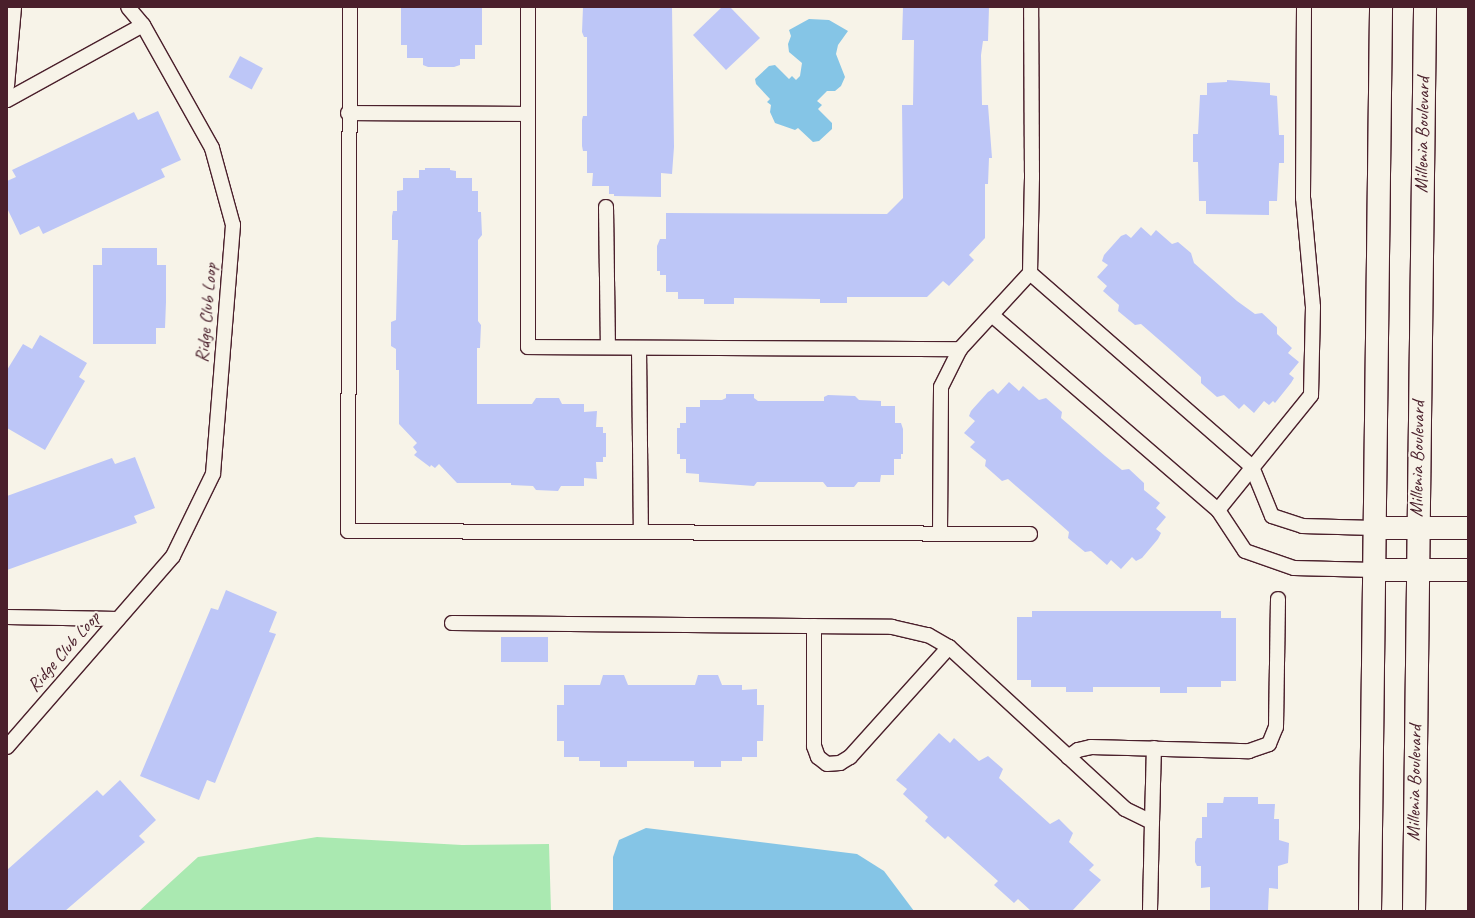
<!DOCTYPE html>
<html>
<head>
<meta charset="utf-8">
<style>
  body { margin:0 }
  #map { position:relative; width:1475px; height:918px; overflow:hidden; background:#f7f3e8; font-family:Caveat,sans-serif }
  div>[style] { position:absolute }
  .green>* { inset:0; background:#aae9b1 }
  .water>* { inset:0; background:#85c5e6 }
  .building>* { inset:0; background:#bdc6f7; transform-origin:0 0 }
  .roads { filter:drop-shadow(1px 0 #4a1f2b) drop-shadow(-1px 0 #4a1f2b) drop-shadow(0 1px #4a1f2b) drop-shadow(0 -1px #4a1f2b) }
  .lane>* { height:14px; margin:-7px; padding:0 7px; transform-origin:7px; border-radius:7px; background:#f7f3e8 }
  .street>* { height:22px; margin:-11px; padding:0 11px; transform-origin:11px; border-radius:11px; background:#f7f3e8 }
  .secondary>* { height:22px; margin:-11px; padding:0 11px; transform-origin:11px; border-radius:11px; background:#f7f3e8 }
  span { translate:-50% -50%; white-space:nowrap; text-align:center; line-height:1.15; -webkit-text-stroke:4px #f7f3e8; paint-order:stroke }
  .street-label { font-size:19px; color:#4a1f2b }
  .frame { position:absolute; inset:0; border:8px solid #4a1f2b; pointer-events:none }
</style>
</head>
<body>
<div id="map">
  <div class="green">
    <i style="clip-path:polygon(317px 837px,462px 845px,549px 844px,551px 911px,139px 911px,198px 857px)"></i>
  </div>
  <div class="water">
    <i style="clip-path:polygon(809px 19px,829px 20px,848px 31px,838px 45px,836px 54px,845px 77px,841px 86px,835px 91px,827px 91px,817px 101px,822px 105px,818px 109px,832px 123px,832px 129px,819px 141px,813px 142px,798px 128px,795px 130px,775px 123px,770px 112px,771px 105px,767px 102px,770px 99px,756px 84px,755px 79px,769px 66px,775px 65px,789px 79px,792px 76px,796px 80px,800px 76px,802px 63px,789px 52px,788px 44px,791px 36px,789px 30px)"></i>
    <i style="clip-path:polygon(646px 828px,857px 854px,884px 871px,914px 911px,613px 911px,613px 857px,619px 840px)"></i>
  </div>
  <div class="building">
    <i style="clip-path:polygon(401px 7px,482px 7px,482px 45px,475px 45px,475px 59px,460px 59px,460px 65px,454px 67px,428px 67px,423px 65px,423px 58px,407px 58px,407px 45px,401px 45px)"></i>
    <i style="clip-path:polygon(583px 7px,672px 7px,674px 147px,672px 174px,661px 173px,661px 197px,614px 196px,614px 194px,609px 194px,609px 186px,592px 186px,593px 173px,587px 173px,587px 151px,583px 151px,582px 146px,582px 120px,583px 116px,587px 116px,587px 37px,584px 37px,582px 32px)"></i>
    <i style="clip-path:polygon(722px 7px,730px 7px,760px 38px,726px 70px,693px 35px)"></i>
    <i style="clip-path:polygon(903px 7px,989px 7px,988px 41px,983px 41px,981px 55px,982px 105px,988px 105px,992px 158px,989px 158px,988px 184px,985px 184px,985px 238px,969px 255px,974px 260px,949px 286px,943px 281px,927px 297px,847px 297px,847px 303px,820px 303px,820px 299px,734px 298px,734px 304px,704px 304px,704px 299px,678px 299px,678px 292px,666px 292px,666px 275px,660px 275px,660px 271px,657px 271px,657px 246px,660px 239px,666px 239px,666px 213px,887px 214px,903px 198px,902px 105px,913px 105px,914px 40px,902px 40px)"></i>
    <i style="left:240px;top:56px;width:26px;height:24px;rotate:28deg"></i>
    <i style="clip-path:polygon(1227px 80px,1270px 83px,1270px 95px,1277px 96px,1279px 135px,1284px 135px,1284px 163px,1279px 163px,1277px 201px,1269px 201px,1269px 215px,1206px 214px,1206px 201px,1199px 201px,1198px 162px,1193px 162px,1193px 134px,1198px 134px,1200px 95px,1207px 95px,1207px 83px,1227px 82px)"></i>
    <i style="clip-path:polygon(158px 111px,181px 160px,161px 169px,165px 177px,43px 234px,39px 226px,20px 235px,7px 208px,7px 181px,16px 177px,12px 170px,134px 112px,138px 120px)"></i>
    <i style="clip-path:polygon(425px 168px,450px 168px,450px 170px,456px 171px,456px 178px,472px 178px,472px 191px,478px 191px,478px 212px,481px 212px,482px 235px,478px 240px,478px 321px,481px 325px,480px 348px,477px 348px,477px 404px,532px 404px,536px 398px,559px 398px,562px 404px,584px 404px,584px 412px,597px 411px,596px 427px,603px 427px,603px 433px,606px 433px,606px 457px,603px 457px,603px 462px,596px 462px,597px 479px,584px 478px,584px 486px,561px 486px,558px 491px,536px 490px,533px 486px,511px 485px,511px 483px,457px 483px,439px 464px,435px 468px,431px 465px,430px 467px,414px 455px,417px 452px,413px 447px,417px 443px,399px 424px,399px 370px,396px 370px,396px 349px,391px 346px,391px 322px,396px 320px,398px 240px,392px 240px,392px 216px,393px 211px,397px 211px,397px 191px,403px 190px,403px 178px,419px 178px,419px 170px,425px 170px)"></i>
    <i style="clip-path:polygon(1141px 227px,1151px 236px,1156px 230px,1172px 244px,1178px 242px,1191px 253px,1194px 263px,1237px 301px,1255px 314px,1262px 313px,1277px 327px,1277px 334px,1292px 348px,1288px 353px,1299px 362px,1289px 374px,1294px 378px,1291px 383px,1275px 403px,1273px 401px,1269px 405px,1264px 401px,1254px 413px,1244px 404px,1239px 409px,1224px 395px,1217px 397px,1201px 383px,1201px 377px,1172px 351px,1141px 324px,1135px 325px,1118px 311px,1119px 305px,1103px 291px,1107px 286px,1097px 277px,1108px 265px,1102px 261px,1104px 255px,1121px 236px,1126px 234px,1131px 238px)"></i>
    <i style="clip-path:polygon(102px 248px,157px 248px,157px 265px,166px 265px,166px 302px,165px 328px,156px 328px,156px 344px,93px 344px,93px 265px,102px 265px)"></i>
    <i style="clip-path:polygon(40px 335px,87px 363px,79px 377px,85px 381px,45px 450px,7px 428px,7px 370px,23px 344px,32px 349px)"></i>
    <i style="clip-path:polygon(1009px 382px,1019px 391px,1023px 386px,1039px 400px,1046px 398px,1062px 412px,1061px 418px,1105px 456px,1122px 470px,1129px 469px,1144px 483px,1144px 490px,1160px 503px,1156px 508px,1166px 517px,1156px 529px,1161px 533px,1158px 539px,1142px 558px,1136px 561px,1132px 557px,1121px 569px,1111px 560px,1107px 565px,1091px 551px,1085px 552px,1068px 538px,1069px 532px,1052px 517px,1008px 479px,1002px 481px,985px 466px,986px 460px,970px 447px,975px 442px,964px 433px,975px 421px,969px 416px,971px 411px,988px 392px,993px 389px,998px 394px)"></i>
    <i style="clip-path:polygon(726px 394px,754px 394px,754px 398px,758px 401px,824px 401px,824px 397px,828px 395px,855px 396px,859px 400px,881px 401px,881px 406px,895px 406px,895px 423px,901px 423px,903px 429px,903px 454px,901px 454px,901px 459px,894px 459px,894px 475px,881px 475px,880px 482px,858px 482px,854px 487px,827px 487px,823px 482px,757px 482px,754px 486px,699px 482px,699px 474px,686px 473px,686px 459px,680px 459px,680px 454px,677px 454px,677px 428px,680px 428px,680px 423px,686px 423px,686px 407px,700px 407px,700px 400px,722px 400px,726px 398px)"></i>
    <i style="clip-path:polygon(135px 457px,155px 508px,134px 516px,137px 523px,7px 570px,7px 496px,112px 458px,115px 464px)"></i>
    <i style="clip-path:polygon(226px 590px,277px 612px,269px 632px,276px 634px,215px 783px,207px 780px,199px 800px,140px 776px,211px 608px,218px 610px)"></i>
    <i style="clip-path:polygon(1032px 611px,1221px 611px,1221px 618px,1236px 618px,1236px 681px,1221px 681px,1221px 687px,1187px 687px,1187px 693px,1160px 693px,1160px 687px,1093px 687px,1093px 692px,1066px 692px,1066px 687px,1031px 687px,1031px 680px,1017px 680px,1017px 617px,1032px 617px)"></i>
    <i style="left:501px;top:637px;width:47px;height:25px"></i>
    <i style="clip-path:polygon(603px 675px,624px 675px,628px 685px,695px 685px,698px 675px,718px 675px,722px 685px,742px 685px,742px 690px,757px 689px,757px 705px,764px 705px,763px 741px,757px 741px,757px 757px,742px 757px,742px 761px,721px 761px,721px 767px,694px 767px,694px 761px,627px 761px,627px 767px,600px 767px,600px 761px,579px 761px,579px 757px,564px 757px,564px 741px,557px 741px,557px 705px,564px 705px,564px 685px,600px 685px)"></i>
    <i style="clip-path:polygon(939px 733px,950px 743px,954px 738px,979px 761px,988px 756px,1003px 769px,999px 778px,1050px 824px,1059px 819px,1073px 833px,1069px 842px,1094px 865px,1089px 870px,1101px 880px,1072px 911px,1031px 911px,1018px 899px,1014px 903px,994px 885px,998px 881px,948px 836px,945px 839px,925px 821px,928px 817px,903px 794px,907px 789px,896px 780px)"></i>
    <i style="clip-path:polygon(120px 780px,156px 820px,139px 836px,145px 842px,65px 911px,7px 911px,7px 870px,97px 790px,103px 796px)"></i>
    <i style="clip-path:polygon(1224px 797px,1258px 797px,1258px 804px,1275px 804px,1274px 819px,1279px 819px,1279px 840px,1289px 843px,1288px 863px,1278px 866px,1278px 889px,1269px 888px,1268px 911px,1210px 911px,1210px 887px,1201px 888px,1201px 866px,1197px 866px,1195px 862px,1195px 842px,1197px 838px,1202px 838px,1202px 817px,1207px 817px,1207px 803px,1223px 803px)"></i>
  </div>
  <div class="roads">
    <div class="lane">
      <i style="left:350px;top:7px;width:524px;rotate:90.22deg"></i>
      <i style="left:348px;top:531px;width:682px;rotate:0.25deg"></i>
      <i style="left:528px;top:7px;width:340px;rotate:90deg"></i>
      <i style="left:528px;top:347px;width:432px;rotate:0.3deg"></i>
      <i style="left:7px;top:86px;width:79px;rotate:-84.9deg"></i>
      <i style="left:7px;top:100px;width:155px;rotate:-28.9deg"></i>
      <i style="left:348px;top:113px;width:180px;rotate:0.3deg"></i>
      <i style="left:606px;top:207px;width:140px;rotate:89.2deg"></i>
      <i style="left:1030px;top:273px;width:295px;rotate:41.1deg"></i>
      <i style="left:1252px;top:467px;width:53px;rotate:67.8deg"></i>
      <i style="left:1272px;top:516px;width:32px;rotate:18deg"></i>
      <i style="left:1302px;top:526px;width:73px;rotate:1.6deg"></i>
      <i style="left:993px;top:316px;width:297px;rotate:40.8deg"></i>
      <i style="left:1218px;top:510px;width:49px;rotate:56.6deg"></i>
      <i style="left:1245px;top:551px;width:52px;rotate:19.1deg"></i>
      <i style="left:1294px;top:568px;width:81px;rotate:1.4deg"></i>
      <i style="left:639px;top:348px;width:184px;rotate:89.4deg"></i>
      <i style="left:1218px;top:510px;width:148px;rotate:-51deg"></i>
      <i style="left:1311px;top:395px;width:88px;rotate:-88.7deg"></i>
      <i style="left:1313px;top:307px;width:109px;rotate:-95.2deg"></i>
      <i style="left:1303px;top:198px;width:191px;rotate:-89.7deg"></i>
      <i style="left:940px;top:533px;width:146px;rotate:-89.6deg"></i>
      <i style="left:941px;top:387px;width:42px;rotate:-63.4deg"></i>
      <i style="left:960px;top:349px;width:103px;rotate:-47.4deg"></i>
      <i style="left:1030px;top:273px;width:95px;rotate:-88.8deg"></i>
      <i style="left:1032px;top:178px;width:171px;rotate:-90.3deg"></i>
      <i style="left:7px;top:617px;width:111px;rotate:1deg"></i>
      <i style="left:452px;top:623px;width:440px;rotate:0.5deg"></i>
      <i style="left:892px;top:627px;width:37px;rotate:13deg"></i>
      <i style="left:928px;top:635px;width:24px;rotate:30deg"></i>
      <i style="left:949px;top:647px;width:239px;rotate:42.6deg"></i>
      <i style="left:1125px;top:809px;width:30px;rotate:26deg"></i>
      <i style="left:1152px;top:822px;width:89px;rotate:91.3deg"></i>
      <i style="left:814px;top:626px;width:120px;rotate:90deg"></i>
      <i style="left:814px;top:746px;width:12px;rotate:70deg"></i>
      <i style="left:818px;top:757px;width:11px;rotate:38deg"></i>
      <i style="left:827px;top:764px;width:13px;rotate:-4deg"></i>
      <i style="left:840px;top:763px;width:12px;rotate:-31deg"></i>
      <i style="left:850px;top:757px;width:148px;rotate:-48deg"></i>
      <i style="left:7px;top:747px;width:253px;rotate:-49deg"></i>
      <i style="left:173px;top:556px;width:91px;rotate:-64deg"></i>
      <i style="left:213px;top:474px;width:250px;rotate:-85.4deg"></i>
      <i style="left:233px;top:225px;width:80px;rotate:-105.3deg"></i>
      <i style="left:212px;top:148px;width:141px;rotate:-119.3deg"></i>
      <i style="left:143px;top:25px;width:23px;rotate:-130deg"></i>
      <i style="left:1068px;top:757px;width:12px;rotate:-35deg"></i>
      <i style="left:1078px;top:750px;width:13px;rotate:-13deg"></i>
      <i style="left:1091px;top:747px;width:158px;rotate:1.5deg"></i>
      <i style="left:1249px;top:751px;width:21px;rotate:-19deg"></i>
      <i style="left:1269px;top:744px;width:18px;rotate:-68deg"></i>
      <i style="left:1276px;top:727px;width:128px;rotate:-89.1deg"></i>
      <i style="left:1152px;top:822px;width:74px;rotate:-88.5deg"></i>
    </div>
    <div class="street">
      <i style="left:1417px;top:528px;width:51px"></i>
      <i style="left:1417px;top:570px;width:51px"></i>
    </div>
    <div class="secondary">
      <i style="left:1375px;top:528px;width:42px"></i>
      <i style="left:1375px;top:570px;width:42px"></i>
      <i style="left:1370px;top:911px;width:904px;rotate:-89.3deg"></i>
      <i style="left:1414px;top:911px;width:904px;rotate:-89.3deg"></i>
    </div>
  </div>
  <div class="street-label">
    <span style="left:1423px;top:135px;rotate:-89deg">Millenia Boulevard</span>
    <span style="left:207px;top:313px;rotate:-85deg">Ridge Club Loop</span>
    <span style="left:1418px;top:459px;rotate:-89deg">Millenia Boulevard</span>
    <span style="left:64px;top:652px;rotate:-49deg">Ridge Club Loop</span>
    <span style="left:1415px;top:783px;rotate:-89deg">Millenia Boulevard</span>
  </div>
  <div class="frame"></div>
</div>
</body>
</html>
